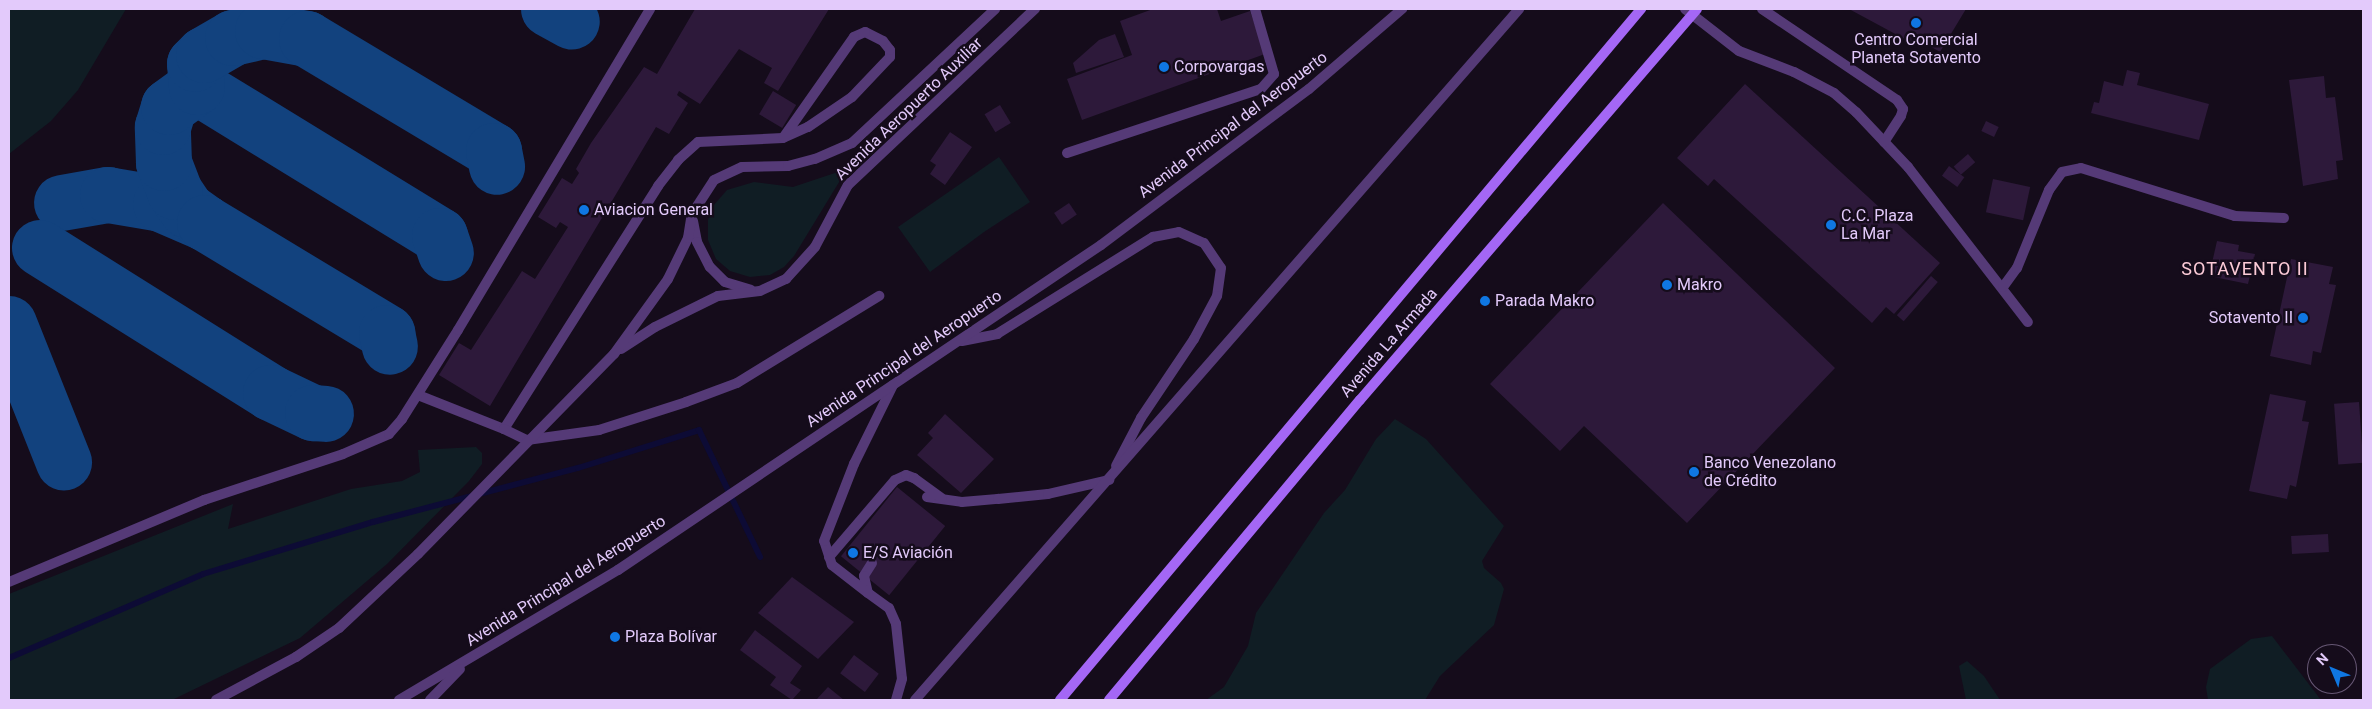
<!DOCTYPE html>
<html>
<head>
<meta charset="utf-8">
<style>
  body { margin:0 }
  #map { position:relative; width:2372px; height:709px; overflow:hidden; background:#150c1b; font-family:Roboto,sans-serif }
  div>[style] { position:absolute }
  .green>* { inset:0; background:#101d24 }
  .stream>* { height:6px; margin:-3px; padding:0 3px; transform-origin:3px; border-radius:3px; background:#0d0b35 }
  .taxiway>* { height:56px; margin:-28px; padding:0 28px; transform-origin:28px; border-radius:28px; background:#12427e }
  .building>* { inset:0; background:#2d193a; transform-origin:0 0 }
  .lane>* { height:10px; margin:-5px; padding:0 5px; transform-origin:5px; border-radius:5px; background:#553a77 }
  .secondary>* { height:10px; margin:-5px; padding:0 5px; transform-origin:5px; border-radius:5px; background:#a467f5 }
  .dots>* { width:14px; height:14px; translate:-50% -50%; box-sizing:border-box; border:2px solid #150c1b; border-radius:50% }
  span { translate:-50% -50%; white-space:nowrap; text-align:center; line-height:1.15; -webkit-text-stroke:5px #150c1b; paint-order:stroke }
  .poi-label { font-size:16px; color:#e3cafb }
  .left { translate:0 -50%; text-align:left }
  .right { translate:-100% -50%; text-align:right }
  .street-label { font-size:16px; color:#e3cafb }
  .neighbourhood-label { font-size:18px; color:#fccbd7; letter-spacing:1px }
  .frame { position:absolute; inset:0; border:10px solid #e3cafb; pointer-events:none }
  .north { position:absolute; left:2307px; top:644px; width:50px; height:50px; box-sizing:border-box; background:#150c1b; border:1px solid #675875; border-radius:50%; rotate:315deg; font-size:14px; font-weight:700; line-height:20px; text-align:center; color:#e3cafb }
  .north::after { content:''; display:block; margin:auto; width:18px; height:22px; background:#0f77e2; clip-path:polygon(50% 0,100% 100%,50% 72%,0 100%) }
</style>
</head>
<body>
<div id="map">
  <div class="green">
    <i style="clip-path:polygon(9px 9px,126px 9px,78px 90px,51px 121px,9px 154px)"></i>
    <i style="clip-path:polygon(999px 157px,1030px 202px,984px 232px,930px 272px,898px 227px)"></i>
    <i style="clip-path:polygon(847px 169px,794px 256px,784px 267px,770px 275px,750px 277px,730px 271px,716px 259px,708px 240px,708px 220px,713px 206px,727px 190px,754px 182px,793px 187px)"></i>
    <i style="clip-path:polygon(1395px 419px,1426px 439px,1504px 526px,1482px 561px,1484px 568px,1501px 583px,1504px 589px,1494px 625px,1440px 676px,1425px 700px,1206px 700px,1224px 687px,1248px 646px,1256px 613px,1324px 513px,1345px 490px,1376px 439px)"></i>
    <i style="clip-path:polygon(476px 447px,482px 453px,482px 464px,469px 481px,387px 564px,300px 638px,172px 700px,9px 700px,9px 594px,233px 504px,228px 529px,351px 489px,402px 481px,420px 472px,418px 450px)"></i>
    <i style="clip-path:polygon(2272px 636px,2321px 700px,2208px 700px,2206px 687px,2210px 669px,2251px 639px)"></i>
    <i style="clip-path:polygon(1967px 661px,1984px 676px,2000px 700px,1966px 700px,1959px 666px)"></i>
  </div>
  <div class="stream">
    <i style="left:9px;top:658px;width:211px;rotate:-23.4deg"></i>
    <i style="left:203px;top:574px;width:178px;rotate:-17deg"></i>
    <i style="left:373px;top:522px;width:212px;rotate:-14.8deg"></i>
    <i style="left:578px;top:468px;width:127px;rotate:-17.4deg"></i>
    <i style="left:699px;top:430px;width:141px;rotate:64.3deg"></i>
  </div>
  <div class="taxiway">
    <i style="left:549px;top:9px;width:26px;rotate:29deg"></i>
    <i style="left:197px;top:87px;width:285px;rotate:31.5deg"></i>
    <i style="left:440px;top:236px;width:18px;rotate:71deg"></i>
    <i style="left:62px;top:203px;width:47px;rotate:-9.9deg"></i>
    <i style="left:108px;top:195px;width:54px;rotate:9.6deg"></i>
    <i style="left:161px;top:204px;width:48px;rotate:23.4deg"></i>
    <i style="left:205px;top:223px;width:22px;rotate:-144deg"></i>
    <i style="left:187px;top:210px;width:22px;rotate:-124deg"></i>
    <i style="left:175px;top:192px;width:31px;rotate:-111deg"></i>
    <i style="left:164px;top:163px;width:36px;rotate:-92deg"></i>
    <i style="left:163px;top:127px;width:21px;rotate:-73deg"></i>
    <i style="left:169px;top:107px;width:34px;rotate:-36deg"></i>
    <i style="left:197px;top:87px;width:23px;rotate:-95deg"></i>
    <i style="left:195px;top:64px;width:13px;rotate:-45deg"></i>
    <i style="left:204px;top:55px;width:34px;rotate:-30deg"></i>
    <i style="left:233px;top:38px;width:31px;rotate:-13deg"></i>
    <i style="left:263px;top:31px;width:45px;rotate:10.3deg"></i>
    <i style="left:307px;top:39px;width:218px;rotate:30.9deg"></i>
    <i style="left:494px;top:151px;width:16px;rotate:79deg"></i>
    <i style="left:205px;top:223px;width:213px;rotate:31.1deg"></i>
    <i style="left:387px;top:333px;width:14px;rotate:78deg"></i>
    <i style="left:40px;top:248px;width:273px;rotate:32.1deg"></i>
    <i style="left:271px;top:393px;width:47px;rotate:25.5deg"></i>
    <i style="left:313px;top:413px;width:13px;rotate:4deg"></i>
    <i style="left:9px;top:324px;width:149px;rotate:68.3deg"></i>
  </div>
  <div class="building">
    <i style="clip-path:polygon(695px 9px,829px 9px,778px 91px,764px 83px,772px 68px,739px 49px,700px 104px,679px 91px,677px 95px,688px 103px,669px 134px,656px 127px,490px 406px,439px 375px,459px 343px,471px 350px,522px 271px,535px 279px,568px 227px,560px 222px,556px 228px,538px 217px,562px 178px,572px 184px,579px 173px,576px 169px,591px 143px,644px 67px,657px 74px)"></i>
    <i style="clip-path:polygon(1153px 9px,1217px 9px,1221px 21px,1250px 11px,1265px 54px,1082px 120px,1067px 79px,1132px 55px,1120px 21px)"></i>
    <i style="clip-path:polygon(1849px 9px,1966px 9px,1940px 52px,1916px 38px,1912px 43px)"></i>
    <i style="clip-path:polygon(1115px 34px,1124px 57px,1076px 73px,1073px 63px,1099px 40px)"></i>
    <i style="clip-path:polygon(2127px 70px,2140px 73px,2137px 85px,2209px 104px,2199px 140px,2091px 113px,2094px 102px,2099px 103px,2104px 81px,2123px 86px)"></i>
    <i style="clip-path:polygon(2324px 76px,2326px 98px,2335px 97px,2343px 160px,2336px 161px,2338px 179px,2303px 186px,2289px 80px)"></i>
    <i style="clip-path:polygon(1745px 84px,1940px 263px,1894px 314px,1886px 307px,1872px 323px,1714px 179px,1708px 186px,1677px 158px)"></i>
    <i style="left:773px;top:91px;width:27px;height:27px;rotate:31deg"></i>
    <i style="left:1000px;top:105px;width:21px;height:18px;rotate:59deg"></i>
    <i style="left:1986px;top:121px;width:14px;height:11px;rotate:25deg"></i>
    <i style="clip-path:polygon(950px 132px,972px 147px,945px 185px,930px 174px,936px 165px,930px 161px)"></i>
    <i style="left:1968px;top:154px;width:11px;height:19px;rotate:49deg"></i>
    <i style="left:1949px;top:166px;width:19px;height:12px;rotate:36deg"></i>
    <i style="left:1993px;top:179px;width:38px;height:34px;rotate:12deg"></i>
    <i style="left:1069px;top:203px;width:14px;height:18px;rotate:56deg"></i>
    <i style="clip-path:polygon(1663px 203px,1835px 368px,1687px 523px,1584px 426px,1560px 451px,1490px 384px)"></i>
    <i style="clip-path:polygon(2217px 241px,2239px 245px,2238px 251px,2255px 254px,2248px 284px,2209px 276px)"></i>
    <i style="clip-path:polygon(2291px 259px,2333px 267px,2329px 284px,2336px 285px,2321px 353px,2313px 351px,2311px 365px,2270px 356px)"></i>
    <i style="left:1931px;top:276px;width:9px;height:52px;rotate:41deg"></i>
    <i style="clip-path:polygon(2270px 394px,2306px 401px,2302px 421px,2309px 422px,2296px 487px,2290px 485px,2287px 499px,2249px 491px)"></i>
    <i style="left:2359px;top:402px;width:61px;height:25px;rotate:86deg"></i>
    <i style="clip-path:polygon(945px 414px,994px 459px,961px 493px,917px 455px,933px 438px,928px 433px)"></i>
    <i style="left:897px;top:487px;width:62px;height:89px;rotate:39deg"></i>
    <i style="left:2328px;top:534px;width:18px;height:37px;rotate:87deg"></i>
    <i style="clip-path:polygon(792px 577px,854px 622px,818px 659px,758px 613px)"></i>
    <i style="clip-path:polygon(755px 630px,802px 666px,790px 683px,801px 690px,792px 700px,770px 685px,776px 677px,740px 650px)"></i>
    <i style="left:854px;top:655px;width:31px;height:23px;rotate:37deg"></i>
    <i style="clip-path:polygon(828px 687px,844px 700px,816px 700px)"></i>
  </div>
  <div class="lane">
    <i style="left:1685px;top:9px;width:68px;rotate:37.9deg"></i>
    <i style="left:1739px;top:51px;width:59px;rotate:20.9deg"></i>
    <i style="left:1794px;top:72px;width:45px;rotate:27.7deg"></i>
    <i style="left:1834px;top:93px;width:29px;rotate:41deg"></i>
    <i style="left:1856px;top:112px;width:76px;rotate:46.6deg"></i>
    <i style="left:1908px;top:167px;width:196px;rotate:52.3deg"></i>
    <i style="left:1762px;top:9px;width:163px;rotate:34deg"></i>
    <i style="left:1897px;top:100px;width:11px;rotate:56deg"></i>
    <i style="left:1903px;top:109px;width:7px;rotate:106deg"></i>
    <i style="left:1901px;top:116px;width:31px;rotate:123deg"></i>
    <i style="left:1067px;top:153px;width:204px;rotate:-18.3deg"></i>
    <i style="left:1261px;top:89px;width:20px;rotate:-49deg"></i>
    <i style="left:1274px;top:74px;width:68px;rotate:-106.3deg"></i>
    <i style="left:693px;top:221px;width:21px;rotate:79deg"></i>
    <i style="left:697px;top:242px;width:28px;rotate:63deg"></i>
    <i style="left:710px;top:267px;width:21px;rotate:45deg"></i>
    <i style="left:725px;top:282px;width:27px;rotate:17deg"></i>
    <i style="left:2003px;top:287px;width:24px;rotate:-54deg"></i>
    <i style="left:2017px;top:268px;width:84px;rotate:-67.7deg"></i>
    <i style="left:2049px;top:190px;width:22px;rotate:-54deg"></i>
    <i style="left:2062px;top:172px;width:19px;rotate:-12deg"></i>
    <i style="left:2081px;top:168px;width:161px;rotate:17.3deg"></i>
    <i style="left:2235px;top:216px;width:49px;rotate:2.3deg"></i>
    <i style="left:962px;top:341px;width:36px;rotate:-11deg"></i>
    <i style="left:997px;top:334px;width:184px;rotate:-31.9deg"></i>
    <i style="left:1153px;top:237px;width:26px;rotate:-11deg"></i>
    <i style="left:1179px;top:232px;width:27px;rotate:24deg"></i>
    <i style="left:1204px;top:243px;width:30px;rotate:56deg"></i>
    <i style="left:1221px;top:268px;width:28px;rotate:98deg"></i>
    <i style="left:1217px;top:296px;width:49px;rotate:118.1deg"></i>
    <i style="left:1194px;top:339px;width:95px;rotate:123.9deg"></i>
    <i style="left:1141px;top:418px;width:54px;rotate:117.5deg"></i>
    <i style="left:621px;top:349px;width:40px;rotate:-32.9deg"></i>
    <i style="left:655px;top:327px;width:70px;rotate:-26.2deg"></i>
    <i style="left:718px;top:296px;width:42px;rotate:-6.8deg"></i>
    <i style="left:760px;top:291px;width:29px;rotate:-25deg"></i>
    <i style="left:786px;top:279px;width:43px;rotate:-47.8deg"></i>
    <i style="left:815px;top:247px;width:70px;rotate:-62deg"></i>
    <i style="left:848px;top:185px;width:257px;rotate:-43.3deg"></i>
    <i style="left:418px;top:395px;width:92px;rotate:21.6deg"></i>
    <i style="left:504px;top:429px;width:288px;rotate:-57.6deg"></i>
    <i style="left:658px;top:186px;width:33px;rotate:-52deg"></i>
    <i style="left:678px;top:160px;width:27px;rotate:-42deg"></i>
    <i style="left:698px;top:142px;width:85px;rotate:-2.7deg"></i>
    <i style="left:783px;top:138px;width:27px;rotate:-24deg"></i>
    <i style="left:808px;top:127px;width:53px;rotate:-34.3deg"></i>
    <i style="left:852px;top:97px;width:55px;rotate:-46.5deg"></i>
    <i style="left:890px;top:57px;width:7px;rotate:-90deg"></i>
    <i style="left:890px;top:50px;width:11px;rotate:-128deg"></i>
    <i style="left:883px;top:41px;width:20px;rotate:-153deg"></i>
    <i style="left:865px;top:32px;width:12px;rotate:156deg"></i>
    <i style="left:854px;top:37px;width:123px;rotate:125.1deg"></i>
    <i style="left:504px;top:429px;width:25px;rotate:26deg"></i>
    <i style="left:527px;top:440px;width:73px;rotate:-7.9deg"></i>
    <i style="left:599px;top:430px;width:91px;rotate:-17.8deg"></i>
    <i style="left:686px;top:402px;width:54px;rotate:-20.4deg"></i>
    <i style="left:737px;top:383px;width:167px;rotate:-31.5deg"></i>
    <i style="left:927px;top:497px;width:35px;rotate:8deg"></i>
    <i style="left:962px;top:502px;width:36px;rotate:-5deg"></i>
    <i style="left:998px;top:499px;width:50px;rotate:-5.7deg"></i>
    <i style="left:1048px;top:494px;width:63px;rotate:-12.9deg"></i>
    <i style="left:829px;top:557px;width:101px;rotate:-49.4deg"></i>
    <i style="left:895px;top:480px;width:12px;rotate:-24deg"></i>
    <i style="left:906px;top:475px;width:9px;rotate:21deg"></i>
    <i style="left:914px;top:478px;width:34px;rotate:36deg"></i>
    <i style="left:872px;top:563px;width:15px;rotate:122deg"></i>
    <i style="left:864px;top:576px;width:17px;rotate:77deg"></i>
    <i style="left:868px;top:593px;width:26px;rotate:36deg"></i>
    <i style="left:889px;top:608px;width:17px;rotate:66deg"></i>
    <i style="left:896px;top:624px;width:55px;rotate:83.8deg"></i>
    <i style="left:902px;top:679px;width:22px;rotate:106deg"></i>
    <i style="left:9px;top:582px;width:212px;rotate:-22.8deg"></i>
    <i style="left:204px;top:500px;width:146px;rotate:-18.3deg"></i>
    <i style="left:343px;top:454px;width:50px;rotate:-23.5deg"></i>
    <i style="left:389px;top:434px;width:20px;rotate:-49deg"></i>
    <i style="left:402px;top:419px;width:105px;rotate:-57.8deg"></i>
    <i style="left:458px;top:330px;width:374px;rotate:-59.1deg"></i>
    <i style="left:868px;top:593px;width:46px;rotate:-142.1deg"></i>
    <i style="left:832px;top:565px;width:25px;rotate:-108deg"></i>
    <i style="left:824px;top:541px;width:83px;rotate:-68.7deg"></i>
    <i style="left:854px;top:464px;width:88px;rotate:-63.7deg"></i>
    <i style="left:216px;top:700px;width:91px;rotate:-28.3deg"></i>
    <i style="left:296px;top:657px;width:52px;rotate:-34deg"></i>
    <i style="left:339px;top:628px;width:108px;rotate:-43.1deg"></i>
    <i style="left:418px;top:554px;width:280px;rotate:-45.6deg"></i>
    <i style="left:614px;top:354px;width:92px;rotate:-54.2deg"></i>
    <i style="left:668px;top:279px;width:46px;rotate:-64deg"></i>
    <i style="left:688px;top:238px;width:24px;rotate:-81deg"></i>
    <i style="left:692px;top:214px;width:40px;rotate:-57.1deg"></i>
    <i style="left:714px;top:180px;width:31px;rotate:-25deg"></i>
    <i style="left:742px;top:167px;width:46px;rotate:-1.2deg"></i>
    <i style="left:788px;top:166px;width:28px;rotate:-15deg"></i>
    <i style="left:815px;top:159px;width:40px;rotate:-23.4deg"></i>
    <i style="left:852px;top:143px;width:196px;rotate:-43.1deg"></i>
    <i style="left:399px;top:700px;width:255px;rotate:-30.7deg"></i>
    <i style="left:618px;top:570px;width:582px;rotate:-33.94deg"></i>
    <i style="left:1101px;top:245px;width:260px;rotate:-36.9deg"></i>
    <i style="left:1309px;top:89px;width:123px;rotate:-40.7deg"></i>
    <i style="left:430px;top:700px;width:43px;rotate:-45.9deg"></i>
    <i style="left:915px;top:700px;width:918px;rotate:-48.84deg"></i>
  </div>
  <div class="secondary">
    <i style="left:1060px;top:700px;width:903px;rotate:-49.94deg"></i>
    <i style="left:1109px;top:700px;width:391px;rotate:-50.1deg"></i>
    <i style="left:1360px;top:400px;width:516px;rotate:-49.24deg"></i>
  </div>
  <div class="dots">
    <i style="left:1916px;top:23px;background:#0f77e2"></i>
    <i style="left:1164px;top:67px;background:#0f77e2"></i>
    <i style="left:584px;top:210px;background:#0f77e2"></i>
    <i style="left:1831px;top:225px;background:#0f77e2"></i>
    <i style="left:1667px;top:285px;background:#0f77e2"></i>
    <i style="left:1485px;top:301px;background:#0f77e2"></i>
    <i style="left:2303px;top:318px;background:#0f77e2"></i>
    <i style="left:1694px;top:472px;background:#0f77e2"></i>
    <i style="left:853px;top:553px;background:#0f77e2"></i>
    <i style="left:615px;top:637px;background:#0f77e2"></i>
  </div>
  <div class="poi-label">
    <span style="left:1916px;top:49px">Centro Comercial<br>Planeta Sotavento</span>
    <span class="left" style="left:1174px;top:67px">Corpovargas</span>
    <span class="left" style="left:594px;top:210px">Aviacion General</span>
    <span class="left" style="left:1841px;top:225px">C.C. Plaza<br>La Mar</span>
    <span class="left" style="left:1677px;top:285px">Makro</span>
    <span class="left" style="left:1495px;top:301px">Parada Makro</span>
    <span class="right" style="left:2293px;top:318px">Sotavento II</span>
    <span class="left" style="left:1704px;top:472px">Banco Venezolano<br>de Crédito</span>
    <span class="left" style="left:863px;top:553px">E/S Aviación</span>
    <span class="left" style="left:625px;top:637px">Plaza Bolívar</span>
  </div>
  <div class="street-label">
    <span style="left:909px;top:109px;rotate:-44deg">Avenida Aeropuerto Auxiliar</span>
    <span style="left:1233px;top:125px;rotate:-37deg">Avenida Principal del Aeropuerto</span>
    <span style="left:1389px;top:343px;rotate:-49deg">Avenida La Armada</span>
    <span style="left:904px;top:359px;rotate:-34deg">Avenida Principal del Aeropuerto</span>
    <span style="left:566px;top:581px;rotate:-32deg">Avenida Principal del Aeropuerto</span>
  </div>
  <div class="neighbourhood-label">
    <span style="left:2245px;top:269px">SOTAVENTO II</span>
  </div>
  <div class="frame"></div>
  <div class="north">N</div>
</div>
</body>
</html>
